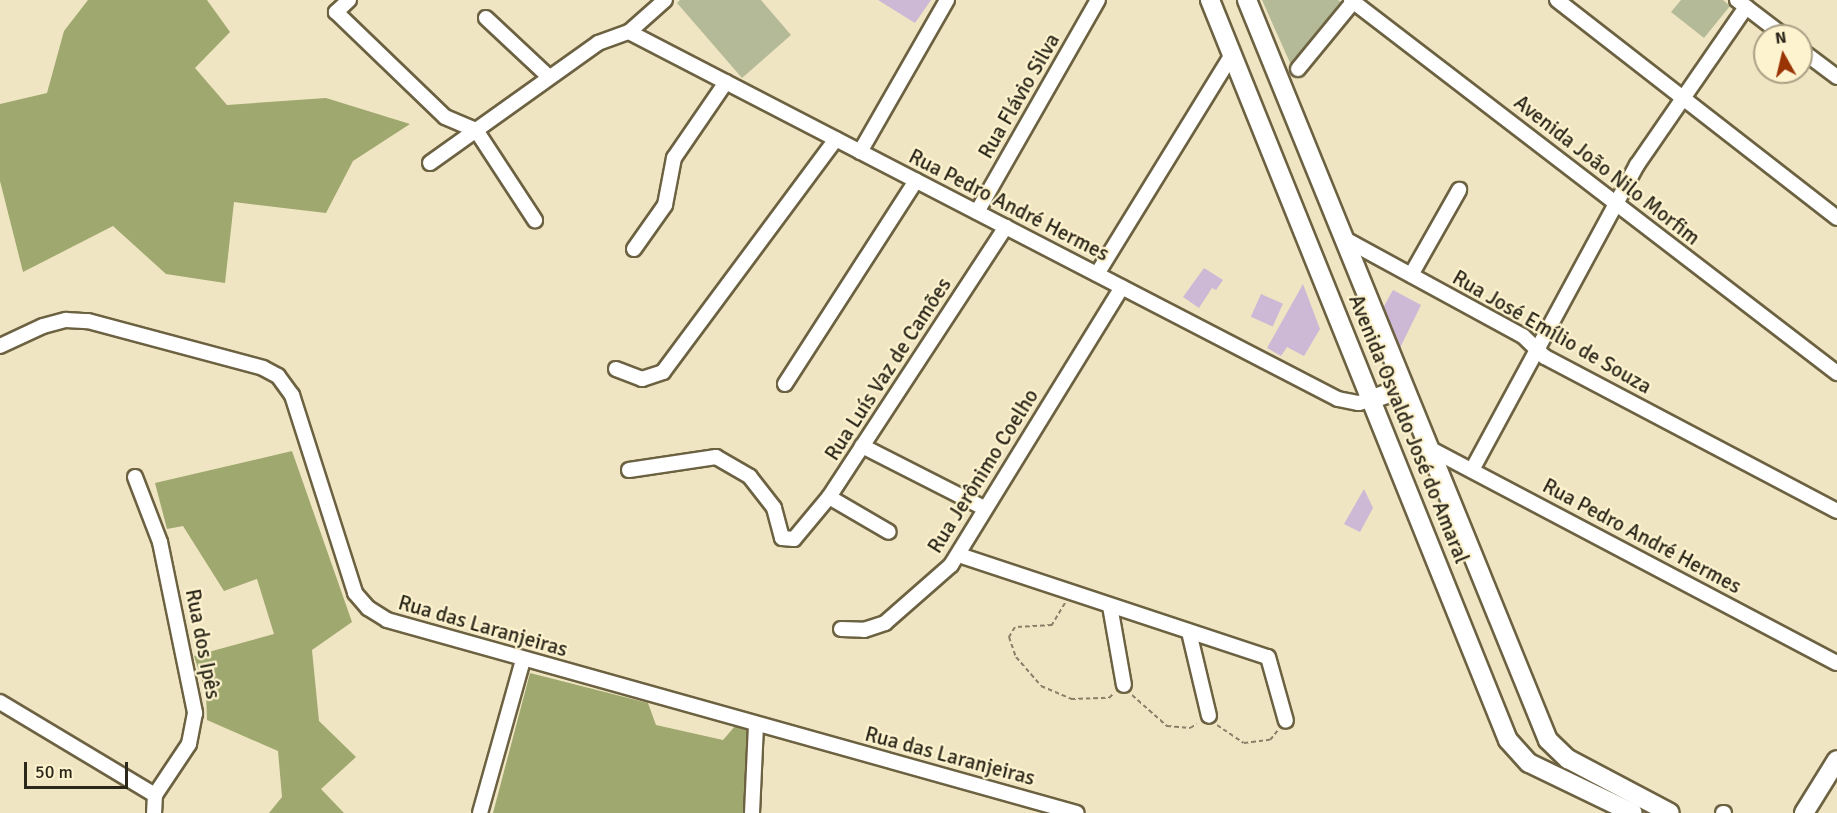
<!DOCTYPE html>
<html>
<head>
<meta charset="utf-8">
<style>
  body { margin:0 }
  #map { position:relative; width:1837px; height:813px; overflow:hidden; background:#f0e5c2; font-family:Signika,sans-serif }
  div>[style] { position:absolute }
  .green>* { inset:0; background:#b4ba97 }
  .forest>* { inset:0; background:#9fa86e }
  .building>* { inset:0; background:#cdb8d6; transform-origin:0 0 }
  .path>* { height:2px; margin-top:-1px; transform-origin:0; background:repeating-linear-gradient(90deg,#888069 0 4.5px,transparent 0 7.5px) }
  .roads { filter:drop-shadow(2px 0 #6c6242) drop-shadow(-2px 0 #6c6242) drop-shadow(0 2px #6c6242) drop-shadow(0 -2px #6c6242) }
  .minor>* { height:14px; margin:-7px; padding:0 7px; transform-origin:7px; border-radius:7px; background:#fff }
  .major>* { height:18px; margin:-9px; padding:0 9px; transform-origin:9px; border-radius:9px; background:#fff }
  span { translate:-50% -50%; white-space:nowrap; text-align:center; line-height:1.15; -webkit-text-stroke:4.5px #fef3cf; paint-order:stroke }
  .street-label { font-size:21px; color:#2b271a }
  .north { position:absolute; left:1753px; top:24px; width:60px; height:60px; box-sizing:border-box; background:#fef3cf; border:2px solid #aaa187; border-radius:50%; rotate:352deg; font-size:16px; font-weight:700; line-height:24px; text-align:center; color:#2b271a }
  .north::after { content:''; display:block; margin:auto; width:21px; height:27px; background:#993405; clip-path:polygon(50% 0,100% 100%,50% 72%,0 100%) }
  .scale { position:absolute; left:24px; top:762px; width:104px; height:27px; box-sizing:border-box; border:3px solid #2b271a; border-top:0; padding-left:8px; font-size:18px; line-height:21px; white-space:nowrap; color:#2b271a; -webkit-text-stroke:4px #fef3cf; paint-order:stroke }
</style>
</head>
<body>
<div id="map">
  <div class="green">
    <i style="clip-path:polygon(680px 0,761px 0,791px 35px,742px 78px,677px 3px)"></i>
    <i style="clip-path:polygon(1262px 0,1338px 0,1343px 3px,1291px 65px)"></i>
    <i style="clip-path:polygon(1681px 0,1723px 0,1730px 6px,1704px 38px,1671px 12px)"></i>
  </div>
  <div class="forest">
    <i style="clip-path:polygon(88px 0,207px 0,230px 32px,195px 68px,227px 105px,326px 98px,410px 124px,353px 161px,326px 213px,234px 202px,225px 283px,166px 274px,113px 226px,23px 272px,0 181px,0 104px,47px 93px,64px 31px)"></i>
    <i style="clip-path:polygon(292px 451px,352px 622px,312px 650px,319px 721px,356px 757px,321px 789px,344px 813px,269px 813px,282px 797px,278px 751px,207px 720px,206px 693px,194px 656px,274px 634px,257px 579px,224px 591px,183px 526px,167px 529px,155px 483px)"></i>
    <i style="clip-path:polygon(530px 673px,648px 703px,656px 725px,723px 740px,736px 725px,752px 730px,745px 813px,493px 813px)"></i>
  </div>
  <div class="building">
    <i style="clip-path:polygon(878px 0,931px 0,915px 23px)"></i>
    <i style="clip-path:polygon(1204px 268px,1223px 280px,1216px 290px,1212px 288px,1199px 308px,1183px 297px)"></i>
    <i style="clip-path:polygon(1303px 284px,1320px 329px,1304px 356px,1287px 347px,1281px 356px,1267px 348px)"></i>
    <i style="clip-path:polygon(1393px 290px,1421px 305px,1398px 352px,1379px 315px)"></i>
    <i style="left:1261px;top:294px;width:24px;height:25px;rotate:24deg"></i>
    <i style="clip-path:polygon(1364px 489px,1373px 508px,1360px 532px,1344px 524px)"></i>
  </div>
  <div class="path">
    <i style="left:1065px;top:603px;width:26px;rotate:121deg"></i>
    <i style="left:1052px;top:625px;width:37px;rotate:177deg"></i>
    <i style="left:1015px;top:627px;width:12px;rotate:121deg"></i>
    <i style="left:1009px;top:637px;width:21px;rotate:71deg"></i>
    <i style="left:1016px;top:657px;width:38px;rotate:49deg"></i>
    <i style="left:1041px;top:686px;width:33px;rotate:23deg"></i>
    <i style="left:1071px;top:699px;width:38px;rotate:-2deg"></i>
    <i style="left:1109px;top:698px;width:6px;rotate:-45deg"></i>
    <i style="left:1132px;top:695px;width:47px;rotate:41.5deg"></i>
    <i style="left:1167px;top:726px;width:23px;rotate:5deg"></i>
    <i style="left:1190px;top:728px;width:8px;rotate:-30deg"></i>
    <i style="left:1217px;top:725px;width:32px;rotate:34deg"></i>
    <i style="left:1244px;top:743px;width:26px;rotate:-7deg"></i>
    <i style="left:1270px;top:740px;width:13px;rotate:-51deg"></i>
  </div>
  <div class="roads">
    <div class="minor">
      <i style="left:349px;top:0;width:18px;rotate:137deg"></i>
      <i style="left:336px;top:12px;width:151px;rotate:43.9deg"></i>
      <i style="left:445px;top:117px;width:34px;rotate:23deg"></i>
      <i style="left:476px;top:130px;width:108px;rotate:56.8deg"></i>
      <i style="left:1351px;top:0;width:613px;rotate:37.51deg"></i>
      <i style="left:1557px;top:0;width:355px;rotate:37.9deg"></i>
      <i style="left:1737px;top:0;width:59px;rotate:37.5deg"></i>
      <i style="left:486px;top:18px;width:86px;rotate:43.1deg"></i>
      <i style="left:629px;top:32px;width:798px;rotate:27.37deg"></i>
      <i style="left:1338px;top:399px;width:21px;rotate:11deg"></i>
      <i style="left:1359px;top:403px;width:14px;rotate:-17deg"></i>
      <i style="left:1801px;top:50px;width:45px;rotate:36.9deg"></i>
      <i style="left:1298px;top:69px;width:87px;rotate:-50.6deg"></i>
      <i style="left:860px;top:152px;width:175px;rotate:-60.2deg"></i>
      <i style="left:430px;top:163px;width:206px;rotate:-35.5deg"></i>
      <i style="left:598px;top:43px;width:33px;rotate:-20deg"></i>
      <i style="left:629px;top:32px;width:48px;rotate:-41.6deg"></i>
      <i style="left:977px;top:212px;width:244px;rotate:-60.3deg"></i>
      <i style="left:1343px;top:238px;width:205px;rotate:28.6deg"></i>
      <i style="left:1523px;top:336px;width:30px;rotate:44deg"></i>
      <i style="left:1545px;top:357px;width:330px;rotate:27.8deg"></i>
      <i style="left:634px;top:249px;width:54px;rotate:-54.8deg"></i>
      <i style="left:665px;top:205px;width:48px;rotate:-79.2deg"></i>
      <i style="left:674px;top:158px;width:92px;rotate:-55.6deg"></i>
      <i style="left:1097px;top:274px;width:256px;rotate:-58.4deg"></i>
      <i style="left:1411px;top:275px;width:98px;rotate:-60.5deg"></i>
      <i style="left:0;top:346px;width:47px;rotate:-24.9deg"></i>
      <i style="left:43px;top:326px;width:24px;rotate:-15deg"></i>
      <i style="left:66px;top:320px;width:22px;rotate:3deg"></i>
      <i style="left:88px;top:321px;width:181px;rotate:15deg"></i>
      <i style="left:263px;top:368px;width:17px;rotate:28deg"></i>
      <i style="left:278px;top:376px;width:24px;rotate:54deg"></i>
      <i style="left:292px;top:395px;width:208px;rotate:72.3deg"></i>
      <i style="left:355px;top:593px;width:20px;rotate:49deg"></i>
      <i style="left:368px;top:608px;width:22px;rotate:32deg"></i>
      <i style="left:387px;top:620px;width:716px;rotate:15.63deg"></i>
      <i style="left:616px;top:369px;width:28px;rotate:21deg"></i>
      <i style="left:642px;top:379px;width:22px;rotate:-18deg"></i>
      <i style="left:663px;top:372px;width:290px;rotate:-53.4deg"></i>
      <i style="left:785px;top:384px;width:242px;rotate:-57.2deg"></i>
      <i style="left:862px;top:446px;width:137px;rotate:26.9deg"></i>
      <i style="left:1427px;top:447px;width:463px;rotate:27.8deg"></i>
      <i style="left:629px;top:470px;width:88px;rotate:-8.5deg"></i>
      <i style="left:716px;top:457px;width:39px;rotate:30deg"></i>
      <i style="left:750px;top:477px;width:39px;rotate:52deg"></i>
      <i style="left:774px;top:508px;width:31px;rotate:75deg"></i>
      <i style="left:782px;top:538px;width:12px;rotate:5deg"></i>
      <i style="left:794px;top:539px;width:55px;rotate:-50.2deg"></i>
      <i style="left:829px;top:497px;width:323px;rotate:-56.8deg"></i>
      <i style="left:1472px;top:470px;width:347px;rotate:-61.6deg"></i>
      <i style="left:1637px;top:165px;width:192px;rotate:-55.4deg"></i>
      <i style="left:135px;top:477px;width:70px;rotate:69deg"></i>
      <i style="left:160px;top:542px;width:175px;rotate:78.4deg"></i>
      <i style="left:195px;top:713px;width:32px;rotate:101deg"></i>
      <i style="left:189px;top:744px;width:61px;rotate:123.7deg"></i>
      <i style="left:155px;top:795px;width:18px;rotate:93deg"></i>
      <i style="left:829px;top:497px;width:69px;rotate:30.3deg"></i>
      <i style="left:959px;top:555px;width:325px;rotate:18.3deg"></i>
      <i style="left:1268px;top:657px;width:66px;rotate:74.3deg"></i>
      <i style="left:1110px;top:606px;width:80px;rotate:80deg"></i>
      <i style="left:841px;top:629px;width:23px;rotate:2deg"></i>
      <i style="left:864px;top:630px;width:22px;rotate:-18deg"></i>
      <i style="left:885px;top:623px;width:88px;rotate:-41.3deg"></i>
      <i style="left:951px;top:565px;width:326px;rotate:-58.4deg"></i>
      <i style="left:1189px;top:632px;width:86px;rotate:76.6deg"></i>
      <i style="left:0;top:702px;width:181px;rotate:31deg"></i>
      <i style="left:480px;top:813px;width:159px;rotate:-74.3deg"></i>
      <i style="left:752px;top:813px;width:88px;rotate:-87.4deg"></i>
      <i style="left:1723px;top:813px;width:1px"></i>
    </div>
    <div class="major">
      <i style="left:1210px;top:0;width:798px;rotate:68.07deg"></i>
      <i style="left:1508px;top:740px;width:31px;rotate:48deg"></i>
      <i style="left:1529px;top:763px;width:115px;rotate:25.7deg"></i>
      <i style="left:1247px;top:0;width:799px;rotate:67.87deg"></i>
      <i style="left:1548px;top:740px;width:28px;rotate:44deg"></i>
      <i style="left:1568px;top:759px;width:115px;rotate:27.9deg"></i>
      <i style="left:1372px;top:399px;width:21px;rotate:-19deg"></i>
      <i style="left:1392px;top:392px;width:18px;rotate:27deg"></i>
      <i style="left:1804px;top:813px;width:62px;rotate:-58.1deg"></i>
    </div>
  </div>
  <div class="street-label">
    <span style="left:1019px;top:96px;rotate:-60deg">Rua Flávio Silva</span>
    <span style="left:1607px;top:170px;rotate:38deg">Avenida João Nilo Morfim</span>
    <span style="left:1009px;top:205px;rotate:27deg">Rua Pedro André Hermes</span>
    <span style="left:1552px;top:332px;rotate:30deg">Rua José Emílio de Souza</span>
    <span style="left:888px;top:369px;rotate:-57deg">Rua Luís Vaz de Camões</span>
    <span style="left:1409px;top:429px;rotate:68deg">Avenida Osvaldo José do Amaral</span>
    <span style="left:983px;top:471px;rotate:-58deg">Rua Jerônimo Coelho</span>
    <span style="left:1642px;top:536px;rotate:28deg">Rua Pedro André Hermes</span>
    <span style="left:483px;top:626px;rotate:16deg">Rua das Laranjeiras</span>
    <span style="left:203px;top:644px;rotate:79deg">Rua dos Ipês</span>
    <span style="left:950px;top:756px;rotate:15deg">Rua das Laranjeiras</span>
  </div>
  <div class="north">N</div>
  <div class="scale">50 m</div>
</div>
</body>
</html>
